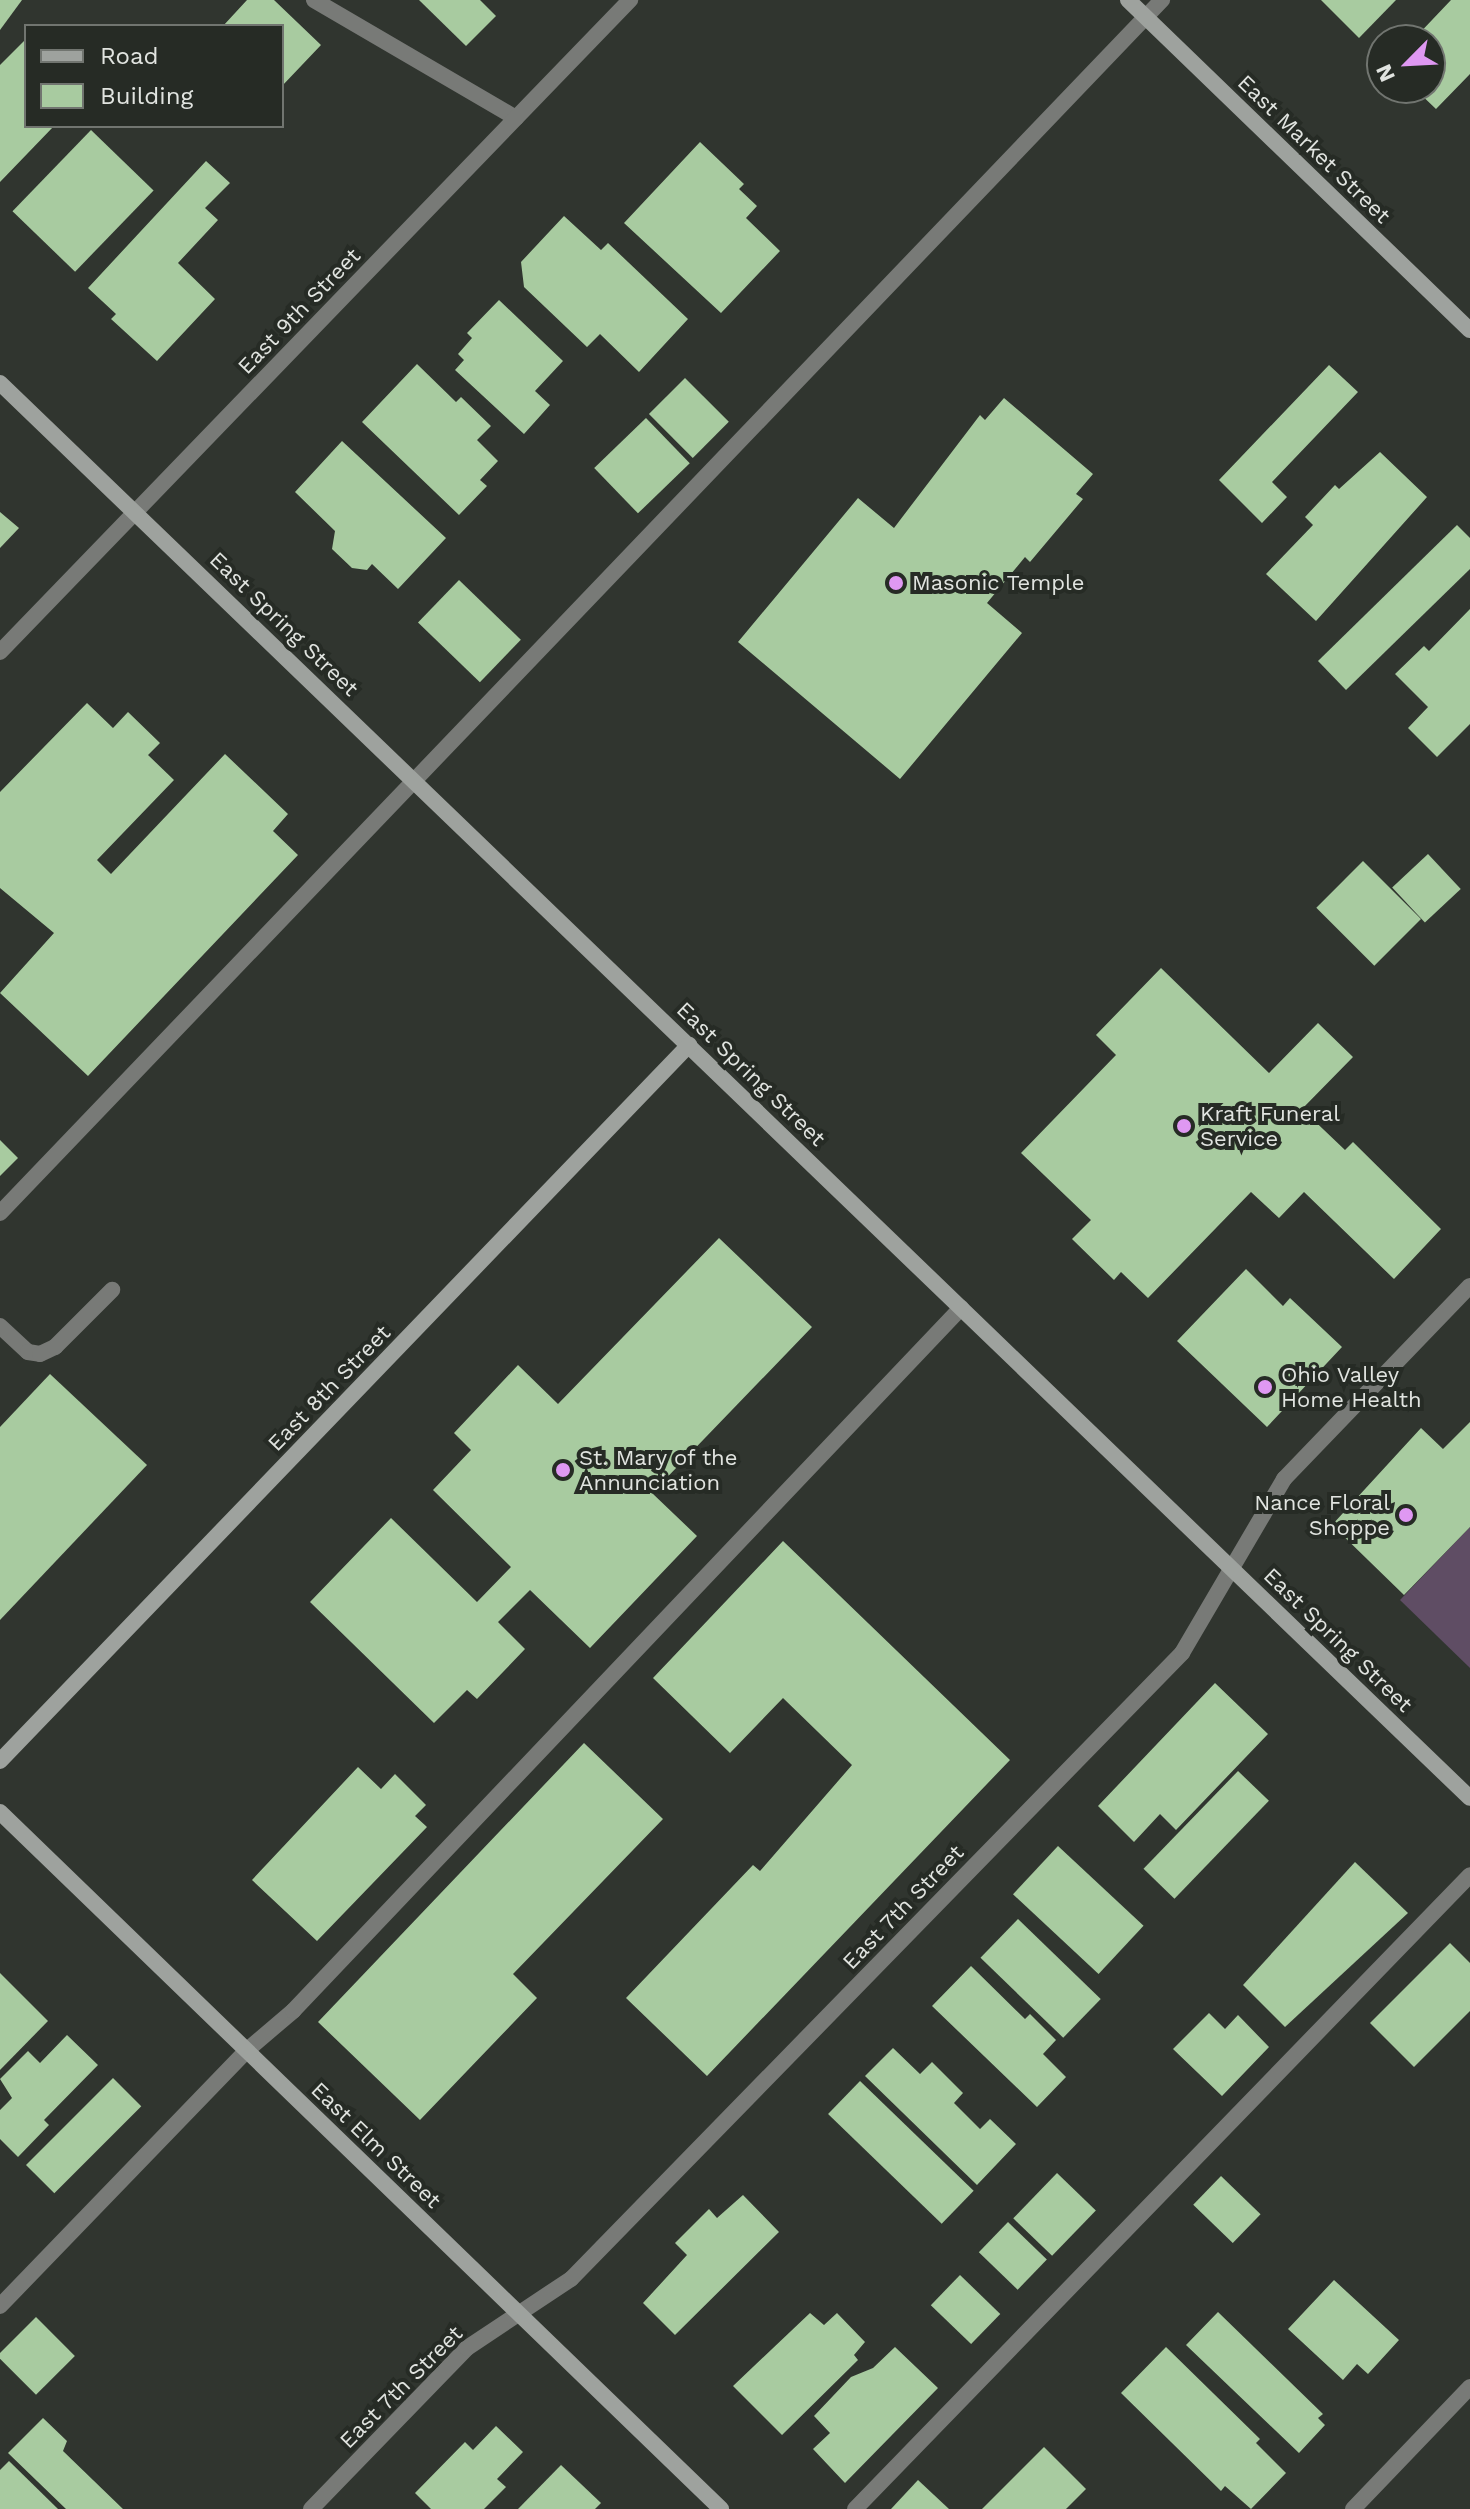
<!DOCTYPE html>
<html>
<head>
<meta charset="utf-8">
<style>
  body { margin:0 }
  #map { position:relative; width:1470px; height:2509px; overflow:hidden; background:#30352f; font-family:"Work Sans",sans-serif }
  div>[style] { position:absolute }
  .green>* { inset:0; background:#5f4d64 }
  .building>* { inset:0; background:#a8cba0; transform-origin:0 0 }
  .lane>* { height:16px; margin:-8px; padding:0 8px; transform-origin:8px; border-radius:8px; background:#787a77 }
  .street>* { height:16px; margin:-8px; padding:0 8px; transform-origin:8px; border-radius:8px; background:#787a77 }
  .secondary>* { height:16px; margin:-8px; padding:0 8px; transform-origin:8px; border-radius:8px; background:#9ea29e }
  .dots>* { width:22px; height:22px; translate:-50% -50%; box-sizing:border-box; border:4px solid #262b25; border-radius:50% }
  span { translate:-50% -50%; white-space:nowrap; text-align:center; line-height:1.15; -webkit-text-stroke:8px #262b25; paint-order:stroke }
  .street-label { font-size:22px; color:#e1e4e0 }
  .poi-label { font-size:22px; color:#e1e4e0 }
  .left { translate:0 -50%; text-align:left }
  .right { translate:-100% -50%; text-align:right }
  .legend { position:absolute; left:24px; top:24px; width:260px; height:104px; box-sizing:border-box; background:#262b25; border:2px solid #717570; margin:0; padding:10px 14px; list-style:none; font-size:24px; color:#e1e4e0 }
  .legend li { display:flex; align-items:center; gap:16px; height:40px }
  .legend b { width:40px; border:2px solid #717570 }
  .north { position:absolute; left:1366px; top:24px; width:80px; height:80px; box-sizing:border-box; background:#262b25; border:2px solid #717570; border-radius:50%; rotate:246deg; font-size:22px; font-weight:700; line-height:32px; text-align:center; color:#e1e4e0 }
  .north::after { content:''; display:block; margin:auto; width:28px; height:36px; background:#df98f2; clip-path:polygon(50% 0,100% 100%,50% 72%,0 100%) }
</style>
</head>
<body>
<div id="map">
  <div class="green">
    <i style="clip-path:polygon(1470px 1527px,1470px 1668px,1400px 1600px)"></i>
  </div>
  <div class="building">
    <i style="clip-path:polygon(0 0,22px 0,0 30px)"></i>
    <i style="clip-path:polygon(247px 0,274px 0,321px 45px,282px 86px,282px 26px,223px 26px)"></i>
    <i style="clip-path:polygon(419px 0,480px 0,496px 16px,466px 46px)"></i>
    <i style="clip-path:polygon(1321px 0,1396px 0,1359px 38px)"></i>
    <i style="clip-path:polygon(1451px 0,1470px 0,1470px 74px,1436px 109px,1414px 88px,1430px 88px,1430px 40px,1413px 40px)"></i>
    <i style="clip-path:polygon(26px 39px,26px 126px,54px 126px,0 182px,0 65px)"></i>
    <i style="left:91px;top:130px;width:87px;height:113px;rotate:44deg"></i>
    <i style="clip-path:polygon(700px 142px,744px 184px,739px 189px,757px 206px,746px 218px,780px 251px,721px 313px,624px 223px)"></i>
    <i style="clip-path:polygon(206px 161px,230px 183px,205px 208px,218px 220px,178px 263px,215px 299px,157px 361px,111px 319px,116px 314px,88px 288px)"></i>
    <i style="clip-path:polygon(564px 216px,601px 250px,608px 243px,688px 319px,639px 372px,600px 334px,587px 347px,524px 287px,521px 262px)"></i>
    <i style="clip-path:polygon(499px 300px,563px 361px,535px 391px,550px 405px,524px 434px,455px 370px,464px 360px,458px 354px,472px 338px,467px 333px)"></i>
    <i style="clip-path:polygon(417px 364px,456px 402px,461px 397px,491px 426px,477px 440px,498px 461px,480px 480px,487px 486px,459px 515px,362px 422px)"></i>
    <i style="clip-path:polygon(1329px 365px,1358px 392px,1272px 482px,1287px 497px,1262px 523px,1219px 480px)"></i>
    <i style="left:685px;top:378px;width:62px;height:51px;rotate:45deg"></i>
    <i style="clip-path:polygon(1004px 398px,1093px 474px,1076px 494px,1083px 499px,1030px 562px,1025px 557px,987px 603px,1022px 633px,900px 779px,738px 642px,858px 498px,894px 528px,980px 415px,985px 420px)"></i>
    <i style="left:646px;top:418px;width:63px;height:72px;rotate:46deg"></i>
    <i style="clip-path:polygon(342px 441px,446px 538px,398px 589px,372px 564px,367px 570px,352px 568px,332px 549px,335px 531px,295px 492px)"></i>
    <i style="clip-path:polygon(1380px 452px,1427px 497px,1316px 621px,1266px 574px,1313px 525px,1305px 517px,1335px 485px,1339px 489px)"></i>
    <i style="clip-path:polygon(0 512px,19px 528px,0 548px)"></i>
    <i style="clip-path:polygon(1457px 525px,1470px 538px,1470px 569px,1346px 690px,1318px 661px)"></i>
    <i style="left:459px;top:580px;width:86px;height:59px;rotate:44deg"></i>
    <i style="clip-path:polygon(1470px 609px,1470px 724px,1437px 757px,1408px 728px,1428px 707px,1395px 674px,1424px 646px,1429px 651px)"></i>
    <i style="clip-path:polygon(87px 703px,113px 728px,128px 712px,160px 743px,148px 755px,174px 780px,97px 860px,111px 874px,225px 754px,288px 814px,273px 831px,298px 855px,88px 1076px,0 993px,54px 933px,0 888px,0 792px)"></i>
    <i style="left:1428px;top:854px;width:48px;height:49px;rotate:47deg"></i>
    <i style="left:1363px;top:861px;width:82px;height:66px;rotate:45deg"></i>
    <i style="clip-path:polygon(1161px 968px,1269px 1073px,1318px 1023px,1353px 1057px,1302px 1109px,1345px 1150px,1353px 1142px,1441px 1229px,1394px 1279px,1304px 1192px,1279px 1218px,1251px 1192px,1148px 1298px,1121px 1272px,1114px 1280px,1072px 1239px,1091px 1220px,1021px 1153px,1116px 1055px,1096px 1035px)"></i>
    <i style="clip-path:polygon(0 1140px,18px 1158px,0 1176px)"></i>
    <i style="clip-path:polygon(719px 1238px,812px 1327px,652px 1493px,697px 1536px,590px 1648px,530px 1590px,498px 1622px,525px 1649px,477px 1699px,467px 1690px,434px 1723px,310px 1602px,391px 1518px,477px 1602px,511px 1567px,433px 1490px,471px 1450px,454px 1433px,518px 1365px,558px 1404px)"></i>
    <i style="clip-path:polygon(1246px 1269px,1283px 1306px,1290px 1298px,1342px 1347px,1267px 1427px,1177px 1341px)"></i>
    <i style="clip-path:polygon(50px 1374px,147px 1465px,0 1620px,0 1427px)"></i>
    <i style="clip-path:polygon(1470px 1422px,1470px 1527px,1404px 1595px,1332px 1525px,1421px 1428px,1443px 1449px)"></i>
    <i style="clip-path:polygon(783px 1541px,1010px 1760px,707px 2076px,626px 1998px,753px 1865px,760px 1871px,852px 1765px,783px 1698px,730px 1753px,653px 1678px)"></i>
    <i style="clip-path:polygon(1215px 1683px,1268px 1734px,1176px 1830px,1160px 1814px,1134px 1842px,1098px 1806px)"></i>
    <i style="clip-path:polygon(584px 1743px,663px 1819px,513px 1974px,537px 1998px,420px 2120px,318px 2022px)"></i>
    <i style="clip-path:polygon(358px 1767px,381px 1789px,395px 1774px,426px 1805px,415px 1816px,427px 1827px,317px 1941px,252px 1880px)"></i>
    <i style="left:1238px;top:1771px;width:43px;height:136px;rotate:44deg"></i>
    <i style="left:1058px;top:1846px;width:117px;height:66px;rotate:43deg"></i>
    <i style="clip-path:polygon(1355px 1862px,1408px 1913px,1285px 2027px,1243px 1985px)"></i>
    <i style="left:1018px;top:1919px;width:115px;height:54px;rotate:44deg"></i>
    <i style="clip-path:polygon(1450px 1943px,1470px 1963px,1470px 2011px,1414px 2067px,1370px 2023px)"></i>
    <i style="clip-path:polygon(971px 1966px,1025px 2019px,1030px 2014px,1056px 2040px,1043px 2054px,1066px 2077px,1037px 2107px,932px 2006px)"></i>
    <i style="clip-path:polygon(0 1973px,48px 2021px,0 2070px)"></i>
    <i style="clip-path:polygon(1209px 2013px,1225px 2029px,1238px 2015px,1269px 2047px,1222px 2096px,1173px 2049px)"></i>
    <i style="clip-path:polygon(67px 2035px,98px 2065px,44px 2120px,49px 2125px,18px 2157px,0 2139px,0 2110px,12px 2098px,0 2079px,28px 2051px,40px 2063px)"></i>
    <i style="clip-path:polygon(893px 2048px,920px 2074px,932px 2062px,963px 2093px,954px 2103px,980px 2129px,990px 2119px,1016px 2144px,977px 2185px,865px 2076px)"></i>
    <i style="left:113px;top:2078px;width:40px;height:123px;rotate:45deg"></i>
    <i style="left:860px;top:2081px;width:158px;height:46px;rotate:44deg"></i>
    <i style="left:1057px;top:2173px;width:54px;height:63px;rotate:44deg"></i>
    <i style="left:1221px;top:2176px;width:55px;height:40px;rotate:44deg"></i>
    <i style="clip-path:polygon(743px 2195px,779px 2232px,675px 2335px,643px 2303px,687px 2255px,675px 2243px,709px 2209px,717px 2218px)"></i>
    <i style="left:1008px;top:2222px;width:54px;height:42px;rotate:44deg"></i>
    <i style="left:960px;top:2275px;width:56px;height:42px;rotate:44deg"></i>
    <i style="clip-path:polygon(1334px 2280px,1399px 2340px,1368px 2374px,1357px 2364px,1343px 2380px,1288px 2329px)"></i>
    <i style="clip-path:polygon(1218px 2312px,1323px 2414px,1318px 2418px,1325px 2425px,1299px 2453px,1186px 2345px)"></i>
    <i style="clip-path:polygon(810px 2313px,824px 2325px,837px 2313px,865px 2342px,854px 2355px,858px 2360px,782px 2435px,733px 2386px)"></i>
    <i style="left:36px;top:2317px;width:55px;height:55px;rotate:45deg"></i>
    <i style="clip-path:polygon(895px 2347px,938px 2388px,845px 2483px,813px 2449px,830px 2433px,814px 2416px,851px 2377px,873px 2368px)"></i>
    <i style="clip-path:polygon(1166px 2347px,1260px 2439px,1256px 2443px,1286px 2473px,1251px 2509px,1225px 2486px,1221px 2491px,1121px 2393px)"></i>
    <i style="clip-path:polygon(43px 2418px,67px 2441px,63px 2451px,123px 2509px,66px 2509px,8px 2453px)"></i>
    <i style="clip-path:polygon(496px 2426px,523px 2452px,497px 2479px,506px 2487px,484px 2509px,431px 2509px,415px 2493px,465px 2442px,473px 2450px)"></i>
    <i style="clip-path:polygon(1044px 2447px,1086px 2489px,1066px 2509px,982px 2509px)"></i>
    <i style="clip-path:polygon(9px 2461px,58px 2509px,0 2509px,0 2470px)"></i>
    <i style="clip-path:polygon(561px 2465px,601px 2503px,595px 2509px,518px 2509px)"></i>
    <i style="clip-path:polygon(918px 2480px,949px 2509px,891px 2509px)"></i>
  </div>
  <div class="lane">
    <i style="left:314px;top:0;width:234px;rotate:30.3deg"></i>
    <i style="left:0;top:1213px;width:1680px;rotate:-46.23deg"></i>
    <i style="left:0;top:1326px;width:38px;rotate:43deg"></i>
    <i style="left:28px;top:1352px;width:12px;rotate:9deg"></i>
    <i style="left:40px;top:1354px;width:17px;rotate:-25deg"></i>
    <i style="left:55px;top:1347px;width:81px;rotate:-45deg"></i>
    <i style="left:0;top:2306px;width:354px;rotate:-46deg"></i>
    <i style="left:246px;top:2051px;width:62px;rotate:-40.4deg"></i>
    <i style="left:293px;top:2011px;width:970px;rotate:-46.46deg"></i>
    <i style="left:855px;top:2509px;width:883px;rotate:-45.87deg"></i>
    <i style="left:1353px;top:2509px;width:169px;rotate:-46.2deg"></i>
  </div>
  <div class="street">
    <i style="left:0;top:652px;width:907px;rotate:-45.98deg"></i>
    <i style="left:311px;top:2509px;width:224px;rotate:-45.9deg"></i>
    <i style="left:467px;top:2348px;width:125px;rotate:-33.6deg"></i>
    <i style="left:571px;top:2279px;width:875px;rotate:-45.69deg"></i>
    <i style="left:1182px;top:1653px;width:202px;rotate:-59.6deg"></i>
    <i style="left:1284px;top:1479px;width:268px;rotate:-46.1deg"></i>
  </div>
  <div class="secondary">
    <i style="left:1128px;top:0;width:475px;rotate:44deg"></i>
    <i style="left:0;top:383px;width:2040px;rotate:43.91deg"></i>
    <i style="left:0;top:1761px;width:994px;rotate:-46.1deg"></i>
    <i style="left:0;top:1812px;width:1003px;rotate:44.03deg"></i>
  </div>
  <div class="dots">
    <i style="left:896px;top:583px;background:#df98f2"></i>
    <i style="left:1184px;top:1126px;background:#df98f2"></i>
    <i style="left:1265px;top:1387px;background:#df98f2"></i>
    <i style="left:563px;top:1470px;background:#df98f2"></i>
    <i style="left:1406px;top:1515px;background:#df98f2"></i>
  </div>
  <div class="street-label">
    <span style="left:1314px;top:149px;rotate:44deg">East Market Street</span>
    <span style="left:299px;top:311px;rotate:-46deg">East 9th Street</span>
    <span style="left:284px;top:624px;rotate:44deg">East Spring Street</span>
    <span style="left:751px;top:1074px;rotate:44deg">East Spring Street</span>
    <span style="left:329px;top:1388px;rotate:-46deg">East 8th Street</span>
    <span style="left:1338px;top:1640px;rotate:44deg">East Spring Street</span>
    <span style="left:903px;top:1907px;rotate:-46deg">East 7th Street</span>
    <span style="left:376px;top:2145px;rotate:44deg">East Elm Street</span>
    <span style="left:401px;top:2387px;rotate:-45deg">East 7th Street</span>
  </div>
  <div class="poi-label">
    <span class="left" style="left:912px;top:583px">Masonic Temple</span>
    <span class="left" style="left:1200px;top:1126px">Kraft Funeral<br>Service</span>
    <span class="left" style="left:1281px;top:1387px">Ohio Valley<br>Home Health</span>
    <span class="left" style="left:579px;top:1470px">St. Mary of the<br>Annunciation</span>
    <span class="right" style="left:1390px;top:1515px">Nance Floral<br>Shoppe</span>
  </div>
  <ul class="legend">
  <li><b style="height:10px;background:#9ea29e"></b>Road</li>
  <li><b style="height:22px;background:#a8cba0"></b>Building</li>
  </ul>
  <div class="north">N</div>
</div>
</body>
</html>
